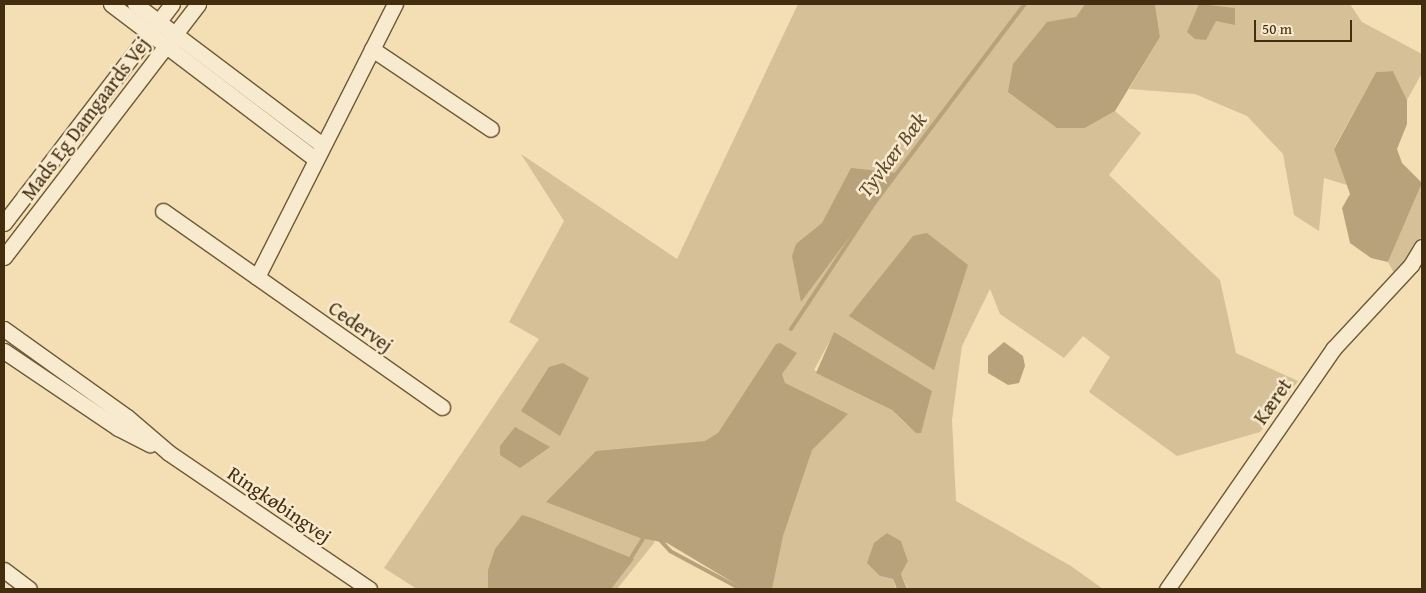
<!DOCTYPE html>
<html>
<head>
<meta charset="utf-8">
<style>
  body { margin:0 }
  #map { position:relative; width:1426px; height:593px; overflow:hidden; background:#f4deb3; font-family:"Gentium Book Plus",serif }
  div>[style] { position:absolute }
  .green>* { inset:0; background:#d6c097 }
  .water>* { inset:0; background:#b7a27b }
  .stream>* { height:4px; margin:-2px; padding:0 2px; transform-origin:2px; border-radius:2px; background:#b7a27b }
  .roads { filter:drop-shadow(1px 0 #6e5937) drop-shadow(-1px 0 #6e5937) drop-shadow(0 1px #6e5937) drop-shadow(0 -1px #6e5937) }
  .minor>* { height:15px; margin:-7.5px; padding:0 7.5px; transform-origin:7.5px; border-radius:7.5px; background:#f8eace }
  span { translate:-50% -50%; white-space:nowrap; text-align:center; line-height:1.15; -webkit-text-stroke:5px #f8eace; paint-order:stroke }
  .street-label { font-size:20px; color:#422d0e }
  .water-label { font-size:21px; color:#5f4a29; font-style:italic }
  .frame { position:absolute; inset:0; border:5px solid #422d0e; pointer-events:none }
  .scale { position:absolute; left:1254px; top:20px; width:98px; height:22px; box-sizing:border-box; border:2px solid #422d0e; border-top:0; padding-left:6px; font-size:15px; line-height:18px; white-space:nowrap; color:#422d0e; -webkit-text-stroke:4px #f8eace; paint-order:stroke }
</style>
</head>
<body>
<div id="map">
  <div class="green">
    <i style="clip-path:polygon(evenodd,798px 4px,1023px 4px,1016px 14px,1025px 4px,1085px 4px,1076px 17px,1085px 128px,1115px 111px,1141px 133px,1109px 175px,1220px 280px,1236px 353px,1298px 381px,1260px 432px,1177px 456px,1089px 392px,1110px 357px,1083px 336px,1064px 358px,1000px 314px,990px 289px,962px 346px,952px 420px,956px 501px,1071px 566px,1103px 589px,908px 589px,901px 574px,908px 561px,901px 541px,887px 533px,880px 576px,893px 579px,896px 589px,756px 589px,657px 531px,654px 543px,617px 589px,417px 589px,384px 568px,539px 339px,509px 322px,564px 221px,521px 154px,677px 259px,798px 4px,834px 333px,909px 427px,892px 410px,814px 370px,834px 333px)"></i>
    <i style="clip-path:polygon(1155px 4px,1350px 4px,1362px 22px,1422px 54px,1422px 73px,1407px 100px,1393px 71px,1376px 72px,1334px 148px,1347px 185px,1324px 178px,1319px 231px,1294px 215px,1283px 154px,1247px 116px,1195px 94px,1129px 89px,1160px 37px)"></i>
    <i style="clip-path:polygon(1422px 183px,1422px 235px,1407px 262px,1394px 273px,1388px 262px)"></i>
  </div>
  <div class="water">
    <i style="clip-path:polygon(1085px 4px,1155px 4px,1160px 37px,1115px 111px,1085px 128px,1057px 128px,1008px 92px,1013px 64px,1047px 22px,1076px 17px)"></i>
    <i style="clip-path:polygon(1199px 4px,1235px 8px,1235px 25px,1216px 21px,1206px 40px,1195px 39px,1187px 32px)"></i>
    <i style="clip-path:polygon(1393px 71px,1407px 100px,1407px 124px,1397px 149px,1402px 163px,1422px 183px,1388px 262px,1371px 258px,1350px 243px,1342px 208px,1350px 194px,1334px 149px,1376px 72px)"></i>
    <i style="clip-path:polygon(851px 168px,897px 173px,801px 302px,792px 256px,796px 244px,822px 223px)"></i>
    <i style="clip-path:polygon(927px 233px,968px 265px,934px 370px,849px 316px,913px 236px)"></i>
    <i style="clip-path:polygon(834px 332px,932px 391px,921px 433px,916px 433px,892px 410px,816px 373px)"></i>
    <i style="clip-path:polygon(1004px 342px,1023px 356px,1025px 366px,1019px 383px,1008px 385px,988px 373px,988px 356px)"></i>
    <i style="clip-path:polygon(780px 343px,797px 353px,782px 374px,785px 383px,848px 414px,812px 450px,783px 536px,772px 589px,744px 589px,667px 543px,640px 538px,546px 502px,596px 451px,705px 441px,718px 433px,776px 344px)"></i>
    <i style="clip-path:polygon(563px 363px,589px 378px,560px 436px,521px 411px,549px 367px)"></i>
    <i style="clip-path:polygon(515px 427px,550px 447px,520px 468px,500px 455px,500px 446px)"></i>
    <i style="clip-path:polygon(522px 515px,532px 518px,634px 559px,611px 589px,488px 589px,488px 570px,495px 549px)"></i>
    <i style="clip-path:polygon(887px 533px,901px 541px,908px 561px,901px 574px,907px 589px,897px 589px,893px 579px,880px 576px,867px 563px,874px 543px)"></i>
  </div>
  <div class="stream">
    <i style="left:791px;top:329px;width:152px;rotate:-56.5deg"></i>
    <i style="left:875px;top:202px;width:248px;rotate:-52.9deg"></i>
    <i style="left:659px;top:539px;width:16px;rotate:47deg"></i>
    <i style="left:670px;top:551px;width:81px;rotate:28.2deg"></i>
    <i style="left:629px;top:561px;width:31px;rotate:-58deg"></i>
  </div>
  <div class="roads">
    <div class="minor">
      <i style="left:111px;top:4px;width:256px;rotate:37.2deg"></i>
      <i style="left:135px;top:4px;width:234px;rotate:37deg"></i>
      <i style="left:372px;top:49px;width:143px;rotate:33.9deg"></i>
      <i style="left:163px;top:211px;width:341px;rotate:35.1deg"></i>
      <i style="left:4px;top:223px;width:276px;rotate:-52.5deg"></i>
      <i style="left:4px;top:257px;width:319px;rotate:-52.5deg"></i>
      <i style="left:257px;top:277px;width:306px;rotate:-63.2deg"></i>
      <i style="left:4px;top:329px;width:151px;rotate:35.6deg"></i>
      <i style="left:127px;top:417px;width:55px;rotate:40.6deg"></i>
      <i style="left:169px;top:453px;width:242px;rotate:34.2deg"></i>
      <i style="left:4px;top:351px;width:138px;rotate:34deg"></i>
      <i style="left:118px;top:428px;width:36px;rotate:27deg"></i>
      <i style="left:4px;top:570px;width:31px;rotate:37deg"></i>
      <i style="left:1167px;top:589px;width:292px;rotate:-55.3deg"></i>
      <i style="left:1333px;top:349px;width:115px;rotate:-47.1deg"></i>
      <i style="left:1411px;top:265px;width:21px;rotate:-59deg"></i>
    </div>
  </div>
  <div class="street-label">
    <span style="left:85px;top:118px;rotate:-53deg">Mads Eg Damgaards Vej</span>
    <span style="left:361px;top:326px;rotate:35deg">Cedervej</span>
    <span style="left:1272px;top:401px;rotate:-55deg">Kæret</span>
    <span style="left:280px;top:504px;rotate:34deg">Ringkøbingvej</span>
  </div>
  <div class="water-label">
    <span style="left:892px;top:155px;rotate:-53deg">Tyvkær Bæk</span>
  </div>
  <div class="frame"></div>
  <div class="scale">50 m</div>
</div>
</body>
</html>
